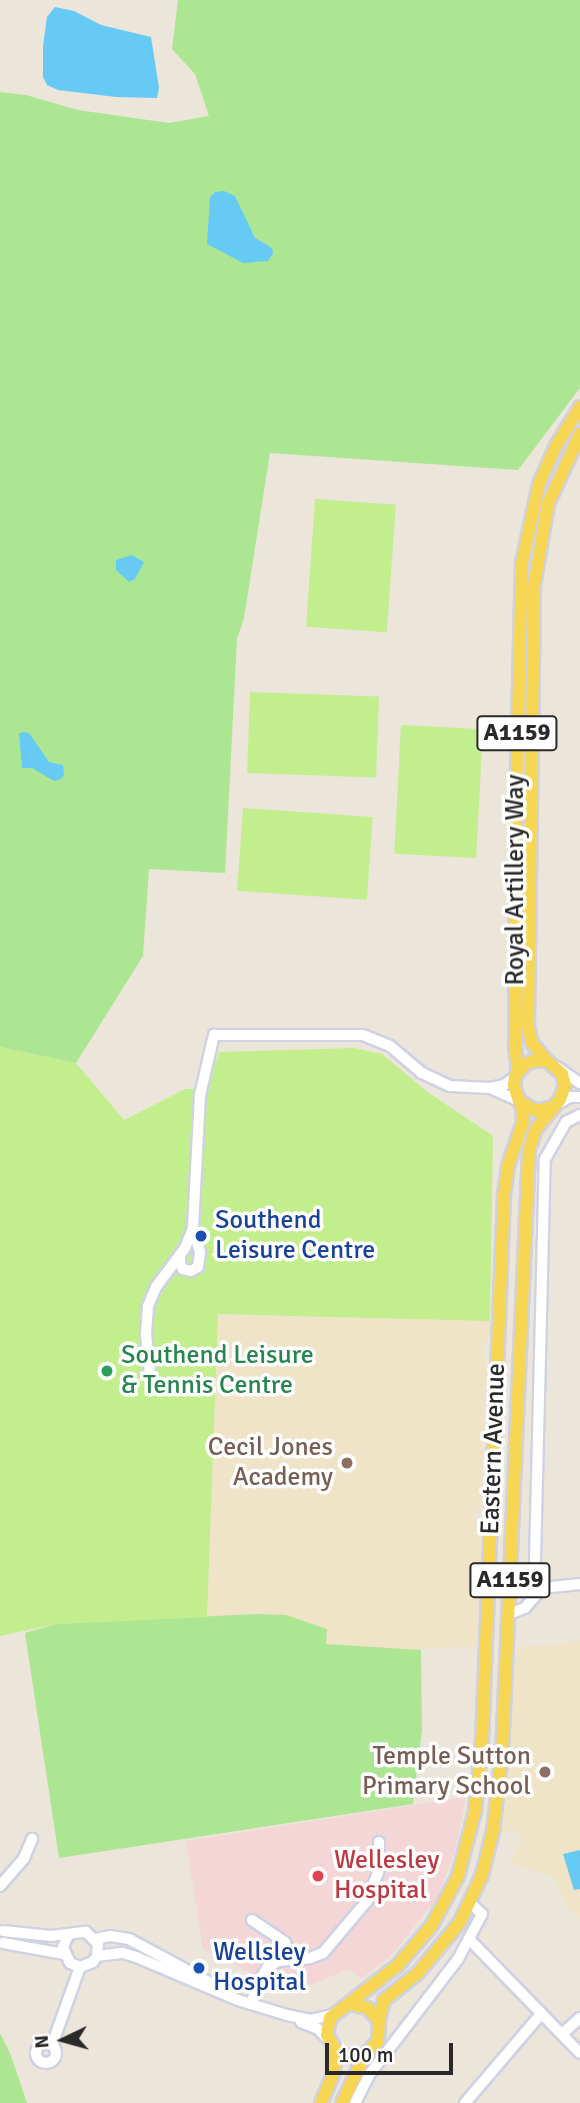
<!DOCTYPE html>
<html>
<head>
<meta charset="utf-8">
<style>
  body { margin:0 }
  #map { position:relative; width:580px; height:2103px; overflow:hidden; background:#ece5da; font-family:Signika,sans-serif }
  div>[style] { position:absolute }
  .education>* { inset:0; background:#efe3c8 }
  .medical>* { inset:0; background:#f4d6d7 }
  .green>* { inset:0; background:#ade693 }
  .pitch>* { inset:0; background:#c2ee8e; transform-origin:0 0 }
  .water>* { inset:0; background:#67caf4 }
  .roads { filter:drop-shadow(2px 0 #cfd2e3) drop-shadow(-2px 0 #cfd2e3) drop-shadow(0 2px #cfd2e3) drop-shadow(0 -2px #cfd2e3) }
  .minor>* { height:10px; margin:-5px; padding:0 5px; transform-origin:5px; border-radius:5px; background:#fff }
  .minor>.ring { margin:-5px; padding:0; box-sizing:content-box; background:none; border:10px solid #fff; border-radius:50% }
  .major>* { height:12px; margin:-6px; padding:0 6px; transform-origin:6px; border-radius:6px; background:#f7d654 }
  .dots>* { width:19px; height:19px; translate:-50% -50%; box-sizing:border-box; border:4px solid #fff; border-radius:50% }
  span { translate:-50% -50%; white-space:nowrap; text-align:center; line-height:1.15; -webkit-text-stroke:7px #fff; paint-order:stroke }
  .shield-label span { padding:2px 5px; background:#fff; border:2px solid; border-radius:5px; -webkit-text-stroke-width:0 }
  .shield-label { font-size:24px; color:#292929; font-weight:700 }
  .street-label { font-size:26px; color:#292929 }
  .transit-label { font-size:26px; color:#164399 }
  .left { translate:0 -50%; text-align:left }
  .leisure-label { font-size:26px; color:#27864d }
  .education-label { font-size:26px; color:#785e54 }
  .right { translate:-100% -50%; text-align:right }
  .health-label { font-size:26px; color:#be3a42 }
  .north { position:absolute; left:28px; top:2005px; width:70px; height:70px; -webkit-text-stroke:5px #fff; paint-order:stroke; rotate:265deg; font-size:19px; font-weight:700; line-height:28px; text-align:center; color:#292929 }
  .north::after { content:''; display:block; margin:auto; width:24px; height:32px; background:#292929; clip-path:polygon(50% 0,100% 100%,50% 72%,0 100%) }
  .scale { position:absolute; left:325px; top:2043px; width:128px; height:32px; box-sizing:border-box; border:4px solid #292929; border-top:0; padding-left:9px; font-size:21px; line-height:24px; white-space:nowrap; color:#292929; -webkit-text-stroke:5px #fff; paint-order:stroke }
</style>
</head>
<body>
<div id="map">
  <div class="education">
    <i style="clip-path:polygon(218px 1314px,490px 1321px,490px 1333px,482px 1351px,487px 1364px,481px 1505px,476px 1513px,475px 1523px,481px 1533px,476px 1647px,389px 1650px,326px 1644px,327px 1629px,286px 1615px,207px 1617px)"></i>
    <i style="clip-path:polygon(580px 1641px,580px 1919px,566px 1906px,554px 1877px,510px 1864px,522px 1837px,516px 1832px,501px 1832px,511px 1751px,515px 1647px)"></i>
  </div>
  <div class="medical">
    <i style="clip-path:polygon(466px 1797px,455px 1852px,436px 1900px,389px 1958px,362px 1978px,349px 1969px,305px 1987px,278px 1987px,203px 1949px,186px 1841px)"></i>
  </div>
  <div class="green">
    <i style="clip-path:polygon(178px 0,580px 0,580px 388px,518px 470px,270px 453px,244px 618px,237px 639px,225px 873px,149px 869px,143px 956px,76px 1063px,0 1047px,0 92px,26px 95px,78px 110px,169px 123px,209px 116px,195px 74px,172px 49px)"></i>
    <i style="clip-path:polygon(258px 1614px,286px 1615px,327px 1629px,326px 1644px,421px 1650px,422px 1730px,413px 1804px,59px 1858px,25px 1633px,56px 1624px)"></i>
    <i style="clip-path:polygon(0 2033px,10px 2053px,27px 2103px,0 2103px)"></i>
  </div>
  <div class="pitch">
    <i style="left:315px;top:499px;width:81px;height:128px;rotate:4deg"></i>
    <i style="left:250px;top:692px;width:129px;height:81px;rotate:2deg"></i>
    <i style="left:401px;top:725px;width:82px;height:129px;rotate:3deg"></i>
    <i style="left:243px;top:808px;width:130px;height:83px;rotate:4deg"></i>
    <i style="clip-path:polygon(0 1047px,76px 1063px,124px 1120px,185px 1089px,207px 1089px,219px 1052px,354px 1048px,382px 1054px,426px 1091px,493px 1136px,490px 1321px,218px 1314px,207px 1617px,56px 1624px,0 1636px)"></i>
  </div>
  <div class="water">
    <i style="clip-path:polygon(55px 7px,74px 11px,101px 25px,151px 37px,159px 88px,157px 98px,116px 97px,58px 90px,47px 85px,43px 77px,43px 46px,47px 17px)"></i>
    <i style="clip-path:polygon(224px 191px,235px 196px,255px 238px,272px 248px,273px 254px,268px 261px,243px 263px,207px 244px,210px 197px,215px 192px)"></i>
    <i style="clip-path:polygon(132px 555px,144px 562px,135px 579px,129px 582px,116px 570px,116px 560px)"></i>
    <i style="clip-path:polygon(24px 732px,29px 733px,49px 762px,63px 765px,64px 775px,61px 779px,54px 781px,32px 768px,22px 768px,19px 733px)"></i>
    <i style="clip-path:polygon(580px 1850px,580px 1889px,574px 1890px,563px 1854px)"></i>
  </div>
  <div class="roads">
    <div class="minor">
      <i style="left:557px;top:1067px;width:28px;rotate:35deg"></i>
      <i style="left:490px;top:1088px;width:32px;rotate:24deg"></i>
      <i style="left:557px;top:1104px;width:15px;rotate:-28deg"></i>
      <i style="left:570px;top:1097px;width:10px"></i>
      <i style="left:180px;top:1255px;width:9px;rotate:90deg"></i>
      <i style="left:180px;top:1264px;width:6px;rotate:59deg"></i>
      <i style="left:183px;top:1269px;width:8px;rotate:14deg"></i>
      <i style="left:191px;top:1271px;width:8px;rotate:-30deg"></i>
      <i style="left:198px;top:1267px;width:15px;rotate:-82deg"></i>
      <i style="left:200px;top:1252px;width:22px;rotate:-108deg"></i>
      <i style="left:150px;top:1374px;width:40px;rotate:-95.7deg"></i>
      <i style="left:146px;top:1334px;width:28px;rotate:-86deg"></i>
      <i style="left:148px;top:1306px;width:21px;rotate:-67deg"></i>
      <i style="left:156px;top:1287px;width:49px;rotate:-53.4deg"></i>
      <i style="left:185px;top:1248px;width:22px;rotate:-68deg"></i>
      <i style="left:193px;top:1228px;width:133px;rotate:-87deg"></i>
      <i style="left:200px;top:1095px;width:62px;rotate:-76.9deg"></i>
      <i style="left:214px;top:1035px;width:149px"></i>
      <i style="left:363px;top:1035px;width:29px;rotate:22deg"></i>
      <i style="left:390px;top:1046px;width:42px;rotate:40.2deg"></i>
      <i style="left:422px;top:1073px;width:31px;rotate:25deg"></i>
      <i style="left:450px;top:1086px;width:40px;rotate:2.9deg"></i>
      <i style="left:490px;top:1088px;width:14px;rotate:-12deg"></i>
      <i style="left:504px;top:1085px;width:14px;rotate:-36deg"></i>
      <i style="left:535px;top:1560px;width:401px;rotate:-88.6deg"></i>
      <i style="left:545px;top:1159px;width:43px;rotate:-60.4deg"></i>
      <i style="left:566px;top:1122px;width:16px;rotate:-27deg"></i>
      <i style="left:509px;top:1614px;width:17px;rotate:-21deg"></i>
      <i style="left:525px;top:1608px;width:26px;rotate:-50deg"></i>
      <i style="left:542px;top:1588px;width:38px;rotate:-6deg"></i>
      <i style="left:0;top:1886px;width:37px;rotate:-49deg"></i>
      <i style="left:24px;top:1858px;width:21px;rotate:-67deg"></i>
      <i style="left:252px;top:1920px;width:40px;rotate:34deg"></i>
      <i style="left:285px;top:1942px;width:17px;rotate:80deg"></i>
      <i style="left:3px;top:1931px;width:48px;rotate:5.9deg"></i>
      <i style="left:51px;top:1936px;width:35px;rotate:-7deg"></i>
      <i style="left:86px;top:1932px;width:17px;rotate:45deg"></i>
      <i style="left:98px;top:1944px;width:12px;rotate:95deg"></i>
      <i style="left:97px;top:1956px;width:7px;rotate:124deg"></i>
      <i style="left:93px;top:1962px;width:14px;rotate:159deg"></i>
      <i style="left:80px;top:1967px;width:11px;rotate:-158deg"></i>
      <i style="left:70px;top:1963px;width:17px;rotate:-114deg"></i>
      <i style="left:63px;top:1947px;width:12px;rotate:-66deg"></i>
      <i style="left:95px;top:1939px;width:15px;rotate:-11deg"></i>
      <i style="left:110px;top:1936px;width:19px;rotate:9deg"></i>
      <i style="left:129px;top:1939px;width:91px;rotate:28.3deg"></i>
      <i style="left:469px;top:1939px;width:159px;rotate:45.8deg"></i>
      <i style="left:3px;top:1943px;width:62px;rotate:10.2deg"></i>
      <i style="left:97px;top:1956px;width:26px;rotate:-7deg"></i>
      <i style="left:123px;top:1953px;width:14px;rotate:17deg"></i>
      <i style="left:136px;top:1957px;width:111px;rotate:22.9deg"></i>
      <i style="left:238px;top:2000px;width:51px;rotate:17deg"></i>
      <i style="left:287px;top:2015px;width:24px;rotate:12deg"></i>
      <i style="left:310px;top:2020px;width:22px;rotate:-13deg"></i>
      <i style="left:251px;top:2004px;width:24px;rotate:-71deg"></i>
      <i style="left:259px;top:1981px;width:15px;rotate:-58deg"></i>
      <i style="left:267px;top:1968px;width:13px;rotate:-32deg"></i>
      <i style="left:278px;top:1961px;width:32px;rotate:-5deg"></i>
      <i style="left:310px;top:1958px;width:14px;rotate:-21deg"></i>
      <i style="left:323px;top:1953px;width:68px;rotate:-49.8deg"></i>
      <i style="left:367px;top:1901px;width:30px;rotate:-69deg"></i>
      <i style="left:378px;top:1873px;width:31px;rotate:-88deg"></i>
      <i style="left:301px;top:2022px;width:18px;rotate:22deg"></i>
      <i style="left:318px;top:2029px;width:14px;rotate:45deg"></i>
      <i style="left:562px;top:2034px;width:24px;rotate:-42deg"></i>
      <i class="ring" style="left:36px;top:2043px;width:10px;height:10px"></i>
      <i style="left:52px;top:2045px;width:83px;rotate:-70.3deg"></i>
      <i style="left:355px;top:2103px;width:31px;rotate:-63deg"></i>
      <i style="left:369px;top:2075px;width:146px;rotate:-52.5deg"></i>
      <i style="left:458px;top:1959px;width:51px;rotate:-61.9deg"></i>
      <i style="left:482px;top:1914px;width:16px;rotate:-137deg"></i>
      <i style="left:465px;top:2103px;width:118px;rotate:-49.5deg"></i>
    </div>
    <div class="major">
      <i style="left:547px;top:1061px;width:23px;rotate:-130deg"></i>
      <i style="left:532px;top:1043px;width:18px;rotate:-103deg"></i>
      <i style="left:528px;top:1025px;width:439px;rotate:-89.2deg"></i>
      <i style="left:534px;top:586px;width:83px;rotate:-80.3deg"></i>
      <i style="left:548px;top:504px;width:77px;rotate:-65.4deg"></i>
      <i style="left:518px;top:1071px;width:26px;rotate:-97deg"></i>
      <i style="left:515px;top:1045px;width:241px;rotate:-89.8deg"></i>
      <i style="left:516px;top:804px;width:241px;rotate:-88.6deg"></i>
      <i style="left:522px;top:563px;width:81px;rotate:-77.9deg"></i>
      <i style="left:539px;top:484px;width:42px;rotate:-65.9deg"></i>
      <i style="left:556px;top:446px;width:46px;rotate:-58.4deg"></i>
      <i style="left:350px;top:2004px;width:18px;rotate:13deg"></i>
      <i style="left:368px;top:2008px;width:17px;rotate:50deg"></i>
      <i style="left:365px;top:2055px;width:13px;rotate:167deg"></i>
      <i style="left:352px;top:2058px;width:17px;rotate:-156deg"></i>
      <i style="left:336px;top:2051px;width:18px;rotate:-119deg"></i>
      <i style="left:327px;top:2035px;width:17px;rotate:-80deg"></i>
      <i style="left:330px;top:2018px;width:86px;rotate:-37.9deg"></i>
      <i style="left:398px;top:1965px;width:52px;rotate:-49.6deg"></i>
      <i style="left:432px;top:1925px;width:55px;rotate:-62deg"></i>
      <i style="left:458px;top:1876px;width:67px;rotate:-75.3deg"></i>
      <i style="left:475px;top:1811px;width:70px;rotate:-84.3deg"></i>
      <i style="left:482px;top:1741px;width:546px;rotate:-87.69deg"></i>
      <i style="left:504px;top:1195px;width:29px;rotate:-82deg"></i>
      <i style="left:508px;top:1166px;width:46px;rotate:-71.2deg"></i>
      <i style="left:523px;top:1122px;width:18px;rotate:-93deg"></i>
      <i style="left:321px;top:2103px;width:34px;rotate:-67deg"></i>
      <i style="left:334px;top:2072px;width:21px;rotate:-85deg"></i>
      <i style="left:342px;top:2103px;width:53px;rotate:-64.4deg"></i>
      <i style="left:365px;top:2055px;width:19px;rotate:-47deg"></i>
      <i style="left:378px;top:2041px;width:20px;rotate:-87deg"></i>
      <i style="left:379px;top:2021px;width:22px;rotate:-77deg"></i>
      <i style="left:384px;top:2000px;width:43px;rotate:-38.5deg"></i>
      <i style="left:418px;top:1973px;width:66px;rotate:-50.5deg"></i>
      <i style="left:460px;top:1922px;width:52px;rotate:-64.9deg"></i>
      <i style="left:482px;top:1875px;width:45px;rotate:-76deg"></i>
      <i style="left:493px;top:1831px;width:78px;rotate:-83.3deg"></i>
      <i style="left:502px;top:1754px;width:605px;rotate:-87.44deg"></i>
      <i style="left:529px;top:1150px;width:22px;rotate:-72deg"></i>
      <i style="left:536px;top:1129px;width:38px;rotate:-51deg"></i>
      <i style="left:560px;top:1099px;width:14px;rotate:-69deg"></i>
      <i style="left:565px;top:1086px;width:12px;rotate:-104deg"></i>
      <i style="left:562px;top:1074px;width:20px;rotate:-139deg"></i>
      <i style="left:547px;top:1061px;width:15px;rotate:180deg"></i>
      <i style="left:532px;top:1061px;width:9px;rotate:153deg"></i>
      <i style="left:524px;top:1065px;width:15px;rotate:127deg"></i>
      <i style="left:515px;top:1077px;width:8px;rotate:97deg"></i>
      <i style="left:514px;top:1085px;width:17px;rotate:73deg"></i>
      <i style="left:519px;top:1101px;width:20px;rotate:30deg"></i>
      <i style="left:536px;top:1111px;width:17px;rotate:-13deg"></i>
    </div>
  </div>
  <div class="dots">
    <i style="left:201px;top:1236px;background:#1a4fb4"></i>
    <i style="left:107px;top:1371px;background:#2e9e5b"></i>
    <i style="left:347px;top:1463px;background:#8d6e63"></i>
    <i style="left:545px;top:1772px;background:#8d6e63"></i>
    <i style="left:318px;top:1876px;background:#e0444e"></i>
    <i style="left:199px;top:1968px;background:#1a4fb4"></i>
  </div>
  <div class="shield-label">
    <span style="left:517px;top:733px">A1159</span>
    <span style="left:510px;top:1580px">A1159</span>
  </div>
  <div class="street-label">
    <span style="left:516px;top:880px;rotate:-90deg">Royal Artillery Way</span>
    <span style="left:494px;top:1449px;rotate:-88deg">Eastern Avenue</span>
  </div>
  <div class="transit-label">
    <span class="left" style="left:215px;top:1236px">Southend<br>Leisure Centre</span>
    <span class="left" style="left:213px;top:1968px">Wellsley<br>Hospital</span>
  </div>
  <div class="leisure-label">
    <span class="left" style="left:121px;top:1371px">Southend Leisure<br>&amp; Tennis Centre</span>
  </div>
  <div class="education-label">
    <span class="right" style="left:333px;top:1463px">Cecil Jones<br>Academy</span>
    <span class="right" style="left:531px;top:1772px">Temple Sutton<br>Primary School</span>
  </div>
  <div class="health-label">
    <span class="left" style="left:334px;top:1876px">Wellesley<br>Hospital</span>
  </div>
  <div class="north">N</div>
  <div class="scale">100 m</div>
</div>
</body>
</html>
